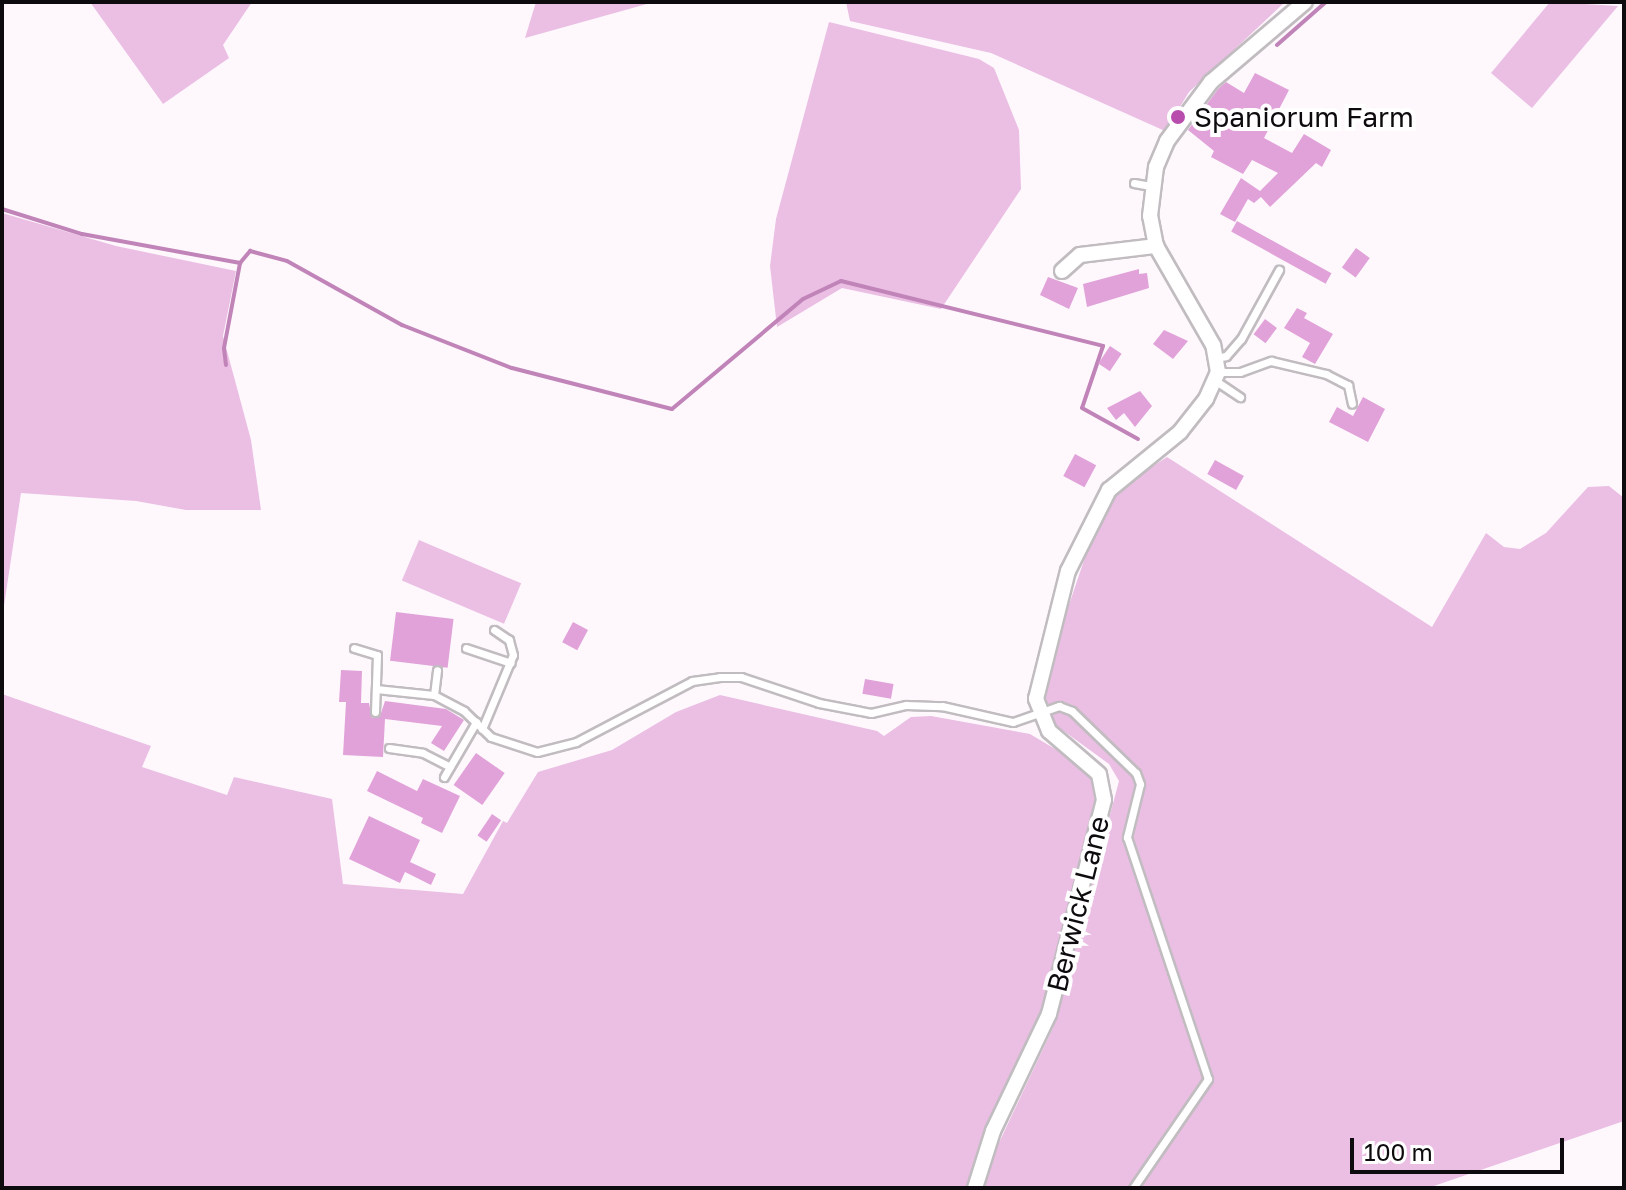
<!DOCTYPE html>
<html>
<head>
<meta charset="utf-8">
<style>
  body { margin:0 }
  #map { position:relative; width:1626px; height:1190px; overflow:hidden; background:#fef8fd; font-family:"Golos Text",sans-serif }
  div>[style] { position:absolute }
  .green>* { inset:0; background:#ebbee4; transform-origin:0 0 }
  .stream>* { height:4px; margin:-2px; padding:0 2px; transform-origin:2px; border-radius:2px; background:#c184b9 }
  .building>* { inset:0; background:#e1a2d9; transform-origin:0 0 }
  .roads { filter:drop-shadow(2px 0 #c1bcc0) drop-shadow(-2px 0 #c1bcc0) drop-shadow(0 2px #c1bcc0) drop-shadow(0 -2px #c1bcc0) }
  .service>* { height:7px; margin:-3.5px; padding:0 3.5px; transform-origin:3.5px; border-radius:3.5px; background:#fff }
  .minor>* { height:14px; margin:-7px; padding:0 7px; transform-origin:7px; border-radius:7px; background:#fff }
  .dots>* { width:22px; height:22px; translate:-50% -50%; box-sizing:border-box; border:4px solid #fff; border-radius:50% }
  span { translate:-50% -50%; white-space:nowrap; text-align:center; line-height:1.15; -webkit-text-stroke:8px #fff; paint-order:stroke }
  .poi-label { font-size:28px; color:#0d0b0d }
  .left { translate:0 -50%; text-align:left }
  .street-label { font-size:28px; color:#0d0b0d }
  .frame { position:absolute; inset:0; border:4px solid #0d0b0d; pointer-events:none }
  .scale { position:absolute; left:1350px; top:1138px; width:214px; height:36px; box-sizing:border-box; border:4px solid #0d0b0d; border-top:0; padding-left:10px; font-size:24px; line-height:28px; white-space:nowrap; color:#0d0b0d; -webkit-text-stroke:6px #fff; paint-order:stroke }
</style>
</head>
<body>
<div id="map">
  <div class="green">
    <i style="clip-path:polygon(90px 2px,252px 2px,223px 45px,229px 58px,163px 104px)"></i>
    <i style="clip-path:polygon(536px 2px,654px 2px,525px 38px)"></i>
    <i style="clip-path:polygon(846px 2px,1285px 2px,1189px 92px,1165px 131px,991px 53px,850px 21px)"></i>
    <i style="clip-path:polygon(1550px 2px,1618px 6px,1532px 108px,1491px 73px)"></i>
    <i style="clip-path:polygon(829px 22px,979px 59px,994px 68px,1019px 130px,1021px 189px,941px 309px,842px 288px,777px 327px,770px 266px,776px 219px)"></i>
    <i style="clip-path:polygon(2px 213px,116px 246px,236px 271px,223px 336px,251px 440px,261px 510px,186px 510px,136px 501px,21px 493px,2px 619px)"></i>
    <i style="clip-path:polygon(1167px 457px,1432px 627px,1486px 533px,1504px 547px,1520px 549px,1546px 533px,1588px 487px,1609px 486px,1624px 498px,1624px 1121px,1428px 1188px,984px 1188px,996px 1149px,1053px 1028px,1119px 781px,1109px 764px,1054px 724px,1044px 692px,1053px 652px,1096px 525px,1120px 488px)"></i>
    <i style="left:419px;top:540px;width:111px;height:44px;rotate:23deg"></i>
    <i style="clip-path:polygon(2px 694px,151px 746px,142px 767px,227px 795px,234px 777px,332px 799px,343px 884px,463px 894px,503px 821px,507px 823px,538px 772px,612px 750px,676px 712px,720px 695px,877px 731px,884px 736px,911px 717px,931px 716px,1030px 734px,1082px 765px,1096px 785px,1099px 809px,1044px 1012px,989px 1124px,969px 1188px,2px 1188px)"></i>
  </div>
  <div class="stream">
    <i style="left:1277px;top:45px;width:65px;rotate:-41.3deg"></i>
    <i style="left:2px;top:209px;width:84px;rotate:17.4deg"></i>
    <i style="left:82px;top:234px;width:161px;rotate:10.4deg"></i>
    <i style="left:226px;top:365px;width:17px;rotate:-97deg"></i>
    <i style="left:224px;top:348px;width:86px;rotate:-79.3deg"></i>
    <i style="left:240px;top:263px;width:16px;rotate:-50deg"></i>
    <i style="left:250px;top:251px;width:38px;rotate:15deg"></i>
    <i style="left:287px;top:261px;width:132px;rotate:29.1deg"></i>
    <i style="left:402px;top:325px;width:118px;rotate:21.4deg"></i>
    <i style="left:512px;top:368px;width:165px;rotate:14.4deg"></i>
    <i style="left:672px;top:409px;width:171px;rotate:-40deg"></i>
    <i style="left:803px;top:299px;width:42px;rotate:-25.3deg"></i>
    <i style="left:841px;top:281px;width:270px;rotate:13.9deg"></i>
    <i style="left:1103px;top:346px;width:65px;rotate:108.7deg"></i>
    <i style="left:1082px;top:408px;width:64px;rotate:29deg"></i>
  </div>
  <div class="building">
    <i style="clip-path:polygon(1255px 73px,1289px 90px,1264px 138px,1292px 153px,1304px 134px,1331px 150px,1322px 167px,1316px 163px,1270px 207px,1261px 197px,1254px 203px,1248px 199px,1235px 222px,1220px 214px,1241px 178px,1260px 191px,1278px 173px,1252px 160px,1243px 174px,1211px 157px,1214px 151px,1188px 130px,1218px 89px,1226px 82px,1244px 93px)"></i>
    <i style="left:1237px;top:221px;width:108px;height:12px;rotate:29deg"></i>
    <i style="left:1356px;top:248px;width:17px;height:24px;rotate:36deg"></i>
    <i style="clip-path:polygon(1139px 269px,1139px 274px,1147px 273px,1149px 288px,1087px 307px,1083px 284px)"></i>
    <i style="clip-path:polygon(1048px 277px,1078px 288px,1069px 309px,1040px 295px)"></i>
    <i style="clip-path:polygon(1297px 308px,1307px 313px,1304px 318px,1333px 334px,1315px 364px,1302px 357px,1310px 343px,1284px 328px)"></i>
    <i style="left:1265px;top:319px;width:15px;height:19px;rotate:37deg"></i>
    <i style="clip-path:polygon(1164px 330px,1188px 341px,1173px 359px,1153px 344px)"></i>
    <i style="left:1110px;top:346px;width:14px;height:21px;rotate:34deg"></i>
    <i style="clip-path:polygon(1140px 391px,1152px 406px,1135px 427px,1124px 413px,1116px 420px,1107px 408px)"></i>
    <i style="clip-path:polygon(1363px 397px,1385px 409px,1368px 442px,1329px 422px,1337px 407px,1353px 416px)"></i>
    <i style="left:1075px;top:454px;width:24px;height:25px;rotate:28deg"></i>
    <i style="left:1215px;top:460px;width:33px;height:16px;rotate:29deg"></i>
    <i style="left:396px;top:612px;width:58px;height:49px;rotate:7deg"></i>
    <i style="left:573px;top:622px;width:17px;height:23px;rotate:28deg"></i>
    <i style="clip-path:polygon(341px 670px,362px 671px,361px 703px,369px 703px,372px 718px,380px 716px,385px 701px,446px 709px,464px 720px,444px 751px,431px 743px,442px 726px,385px 719px,383px 757px,343px 755px,346px 702px,339px 702px)"></i>
    <i style="left:865px;top:679px;width:29px;height:15px;rotate:10deg"></i>
    <i style="left:476px;top:753px;width:35px;height:39px;rotate:35deg"></i>
    <i style="clip-path:polygon(377px 771px,417px 791px,423px 779px,460px 796px,442px 833px,421px 823px,423px 818px,367px 791px)"></i>
    <i style="left:492px;top:814px;width:11px;height:26px;rotate:34deg"></i>
    <i style="clip-path:polygon(369px 816px,420px 840px,410px 862px,436px 874px,431px 885px,405px 872px,400px 883px,349px 859px)"></i>
  </div>
  <div class="roads">
    <div class="service">
      <i style="left:1134px;top:183px;width:17px;rotate:10deg"></i>
      <i style="left:1217px;top:358px;width:9px;rotate:-13deg"></i>
      <i style="left:1226px;top:356px;width:23px;rotate:-49deg"></i>
      <i style="left:1241px;top:339px;width:79px;rotate:-61.2deg"></i>
      <i style="left:1218px;top:372px;width:22px"></i>
      <i style="left:1240px;top:372px;width:33px;rotate:-20deg"></i>
      <i style="left:1271px;top:361px;width:57px;rotate:13.3deg"></i>
      <i style="left:1326px;top:374px;width:25px;rotate:27deg"></i>
      <i style="left:1348px;top:385px;width:19px;rotate:78deg"></i>
      <i style="left:1216px;top:381px;width:29px;rotate:34deg"></i>
      <i style="left:354px;top:648px;width:24px;rotate:17deg"></i>
      <i style="left:377px;top:655px;width:57px;rotate:92deg"></i>
      <i style="left:466px;top:648px;width:47px;rotate:18.4deg"></i>
      <i style="left:376px;top:689px;width:58px;rotate:5.9deg"></i>
      <i style="left:434px;top:695px;width:34px;rotate:28deg"></i>
      <i style="left:464px;top:711px;width:37px;rotate:44deg"></i>
      <i style="left:491px;top:737px;width:48px;rotate:18.1deg"></i>
      <i style="left:537px;top:752px;width:40px;rotate:-14.4deg"></i>
      <i style="left:576px;top:742px;width:131px;rotate:-27.7deg"></i>
      <i style="left:692px;top:681px;width:28px;rotate:-8deg"></i>
      <i style="left:720px;top:677px;width:21px"></i>
      <i style="left:741px;top:677px;width:82px;rotate:18.4deg"></i>
      <i style="left:819px;top:703px;width:53px;rotate:10.9deg"></i>
      <i style="left:871px;top:713px;width:36px;rotate:-13deg"></i>
      <i style="left:906px;top:705px;width:36px;rotate:2deg"></i>
      <i style="left:942px;top:706px;width:73px;rotate:12.7deg"></i>
      <i style="left:1013px;top:722px;width:49px;rotate:-19.2deg"></i>
      <i style="left:1059px;top:706px;width:14px;rotate:21deg"></i>
      <i style="left:1072px;top:711px;width:89px;rotate:44.1deg"></i>
      <i style="left:1136px;top:773px;width:12px;rotate:70deg"></i>
      <i style="left:1140px;top:784px;width:55px;rotate:103.8deg"></i>
      <i style="left:1127px;top:837px;width:255px;rotate:71.5deg"></i>
      <i style="left:1208px;top:1079px;width:132px;rotate:124.5deg"></i>
      <i style="left:434px;top:695px;width:25px;rotate:-83deg"></i>
      <i style="left:482px;top:729px;width:80px;rotate:-67.3deg"></i>
      <i style="left:513px;top:655px;width:16px;rotate:-105deg"></i>
      <i style="left:509px;top:640px;width:18px;rotate:-146deg"></i>
      <i style="left:389px;top:748px;width:34px;rotate:8deg"></i>
      <i style="left:423px;top:753px;width:30px;rotate:27deg"></i>
      <i style="left:444px;top:777px;width:64px;rotate:-59.8deg"></i>
    </div>
    <div class="minor">
      <i style="left:1062px;top:271px;width:24px;rotate:-42deg"></i>
      <i style="left:1080px;top:255px;width:77px;rotate:-6.8deg"></i>
      <i style="left:975px;top:1188px;width:60px;rotate:-72.5deg"></i>
      <i style="left:993px;top:1131px;width:130px;rotate:-64.4deg"></i>
      <i style="left:1049px;top:1014px;width:221px;rotate:-75.6deg"></i>
      <i style="left:1104px;top:800px;width:26px;rotate:-101deg"></i>
      <i style="left:1099px;top:774px;width:66px;rotate:-139.3deg"></i>
      <i style="left:1049px;top:731px;width:35px;rotate:-112deg"></i>
      <i style="left:1036px;top:699px;width:132px;rotate:-76deg"></i>
      <i style="left:1068px;top:571px;width:91px;rotate:-63.2deg"></i>
      <i style="left:1109px;top:490px;width:92px;rotate:-39.2deg"></i>
      <i style="left:1180px;top:432px;width:42px;rotate:-51.8deg"></i>
      <i style="left:1206px;top:399px;width:30px;rotate:-66deg"></i>
      <i style="left:1218px;top:372px;width:27px;rotate:-100deg"></i>
      <i style="left:1213px;top:345px;width:114px;rotate:-119.9deg"></i>
      <i style="left:1156px;top:246px;width:31px;rotate:-101deg"></i>
      <i style="left:1150px;top:216px;width:49px;rotate:-83deg"></i>
      <i style="left:1156px;top:167px;width:28px;rotate:-67deg"></i>
      <i style="left:1167px;top:141px;width:74px;rotate:-53.3deg"></i>
      <i style="left:1211px;top:82px;width:123px;rotate:-40.4deg"></i>
    </div>
  </div>
  <div class="dots">
    <i style="left:1178px;top:117px;background:#b84dae"></i>
  </div>
  <div class="poi-label">
    <span class="left" style="left:1194px;top:117px">Spaniorum Farm</span>
  </div>
  <div class="street-label">
    <span style="left:1078px;top:904px;rotate:-76deg">Berwick Lane</span>
  </div>
  <div class="frame"></div>
  <div class="scale">100 m</div>
</div>
</body>
</html>
